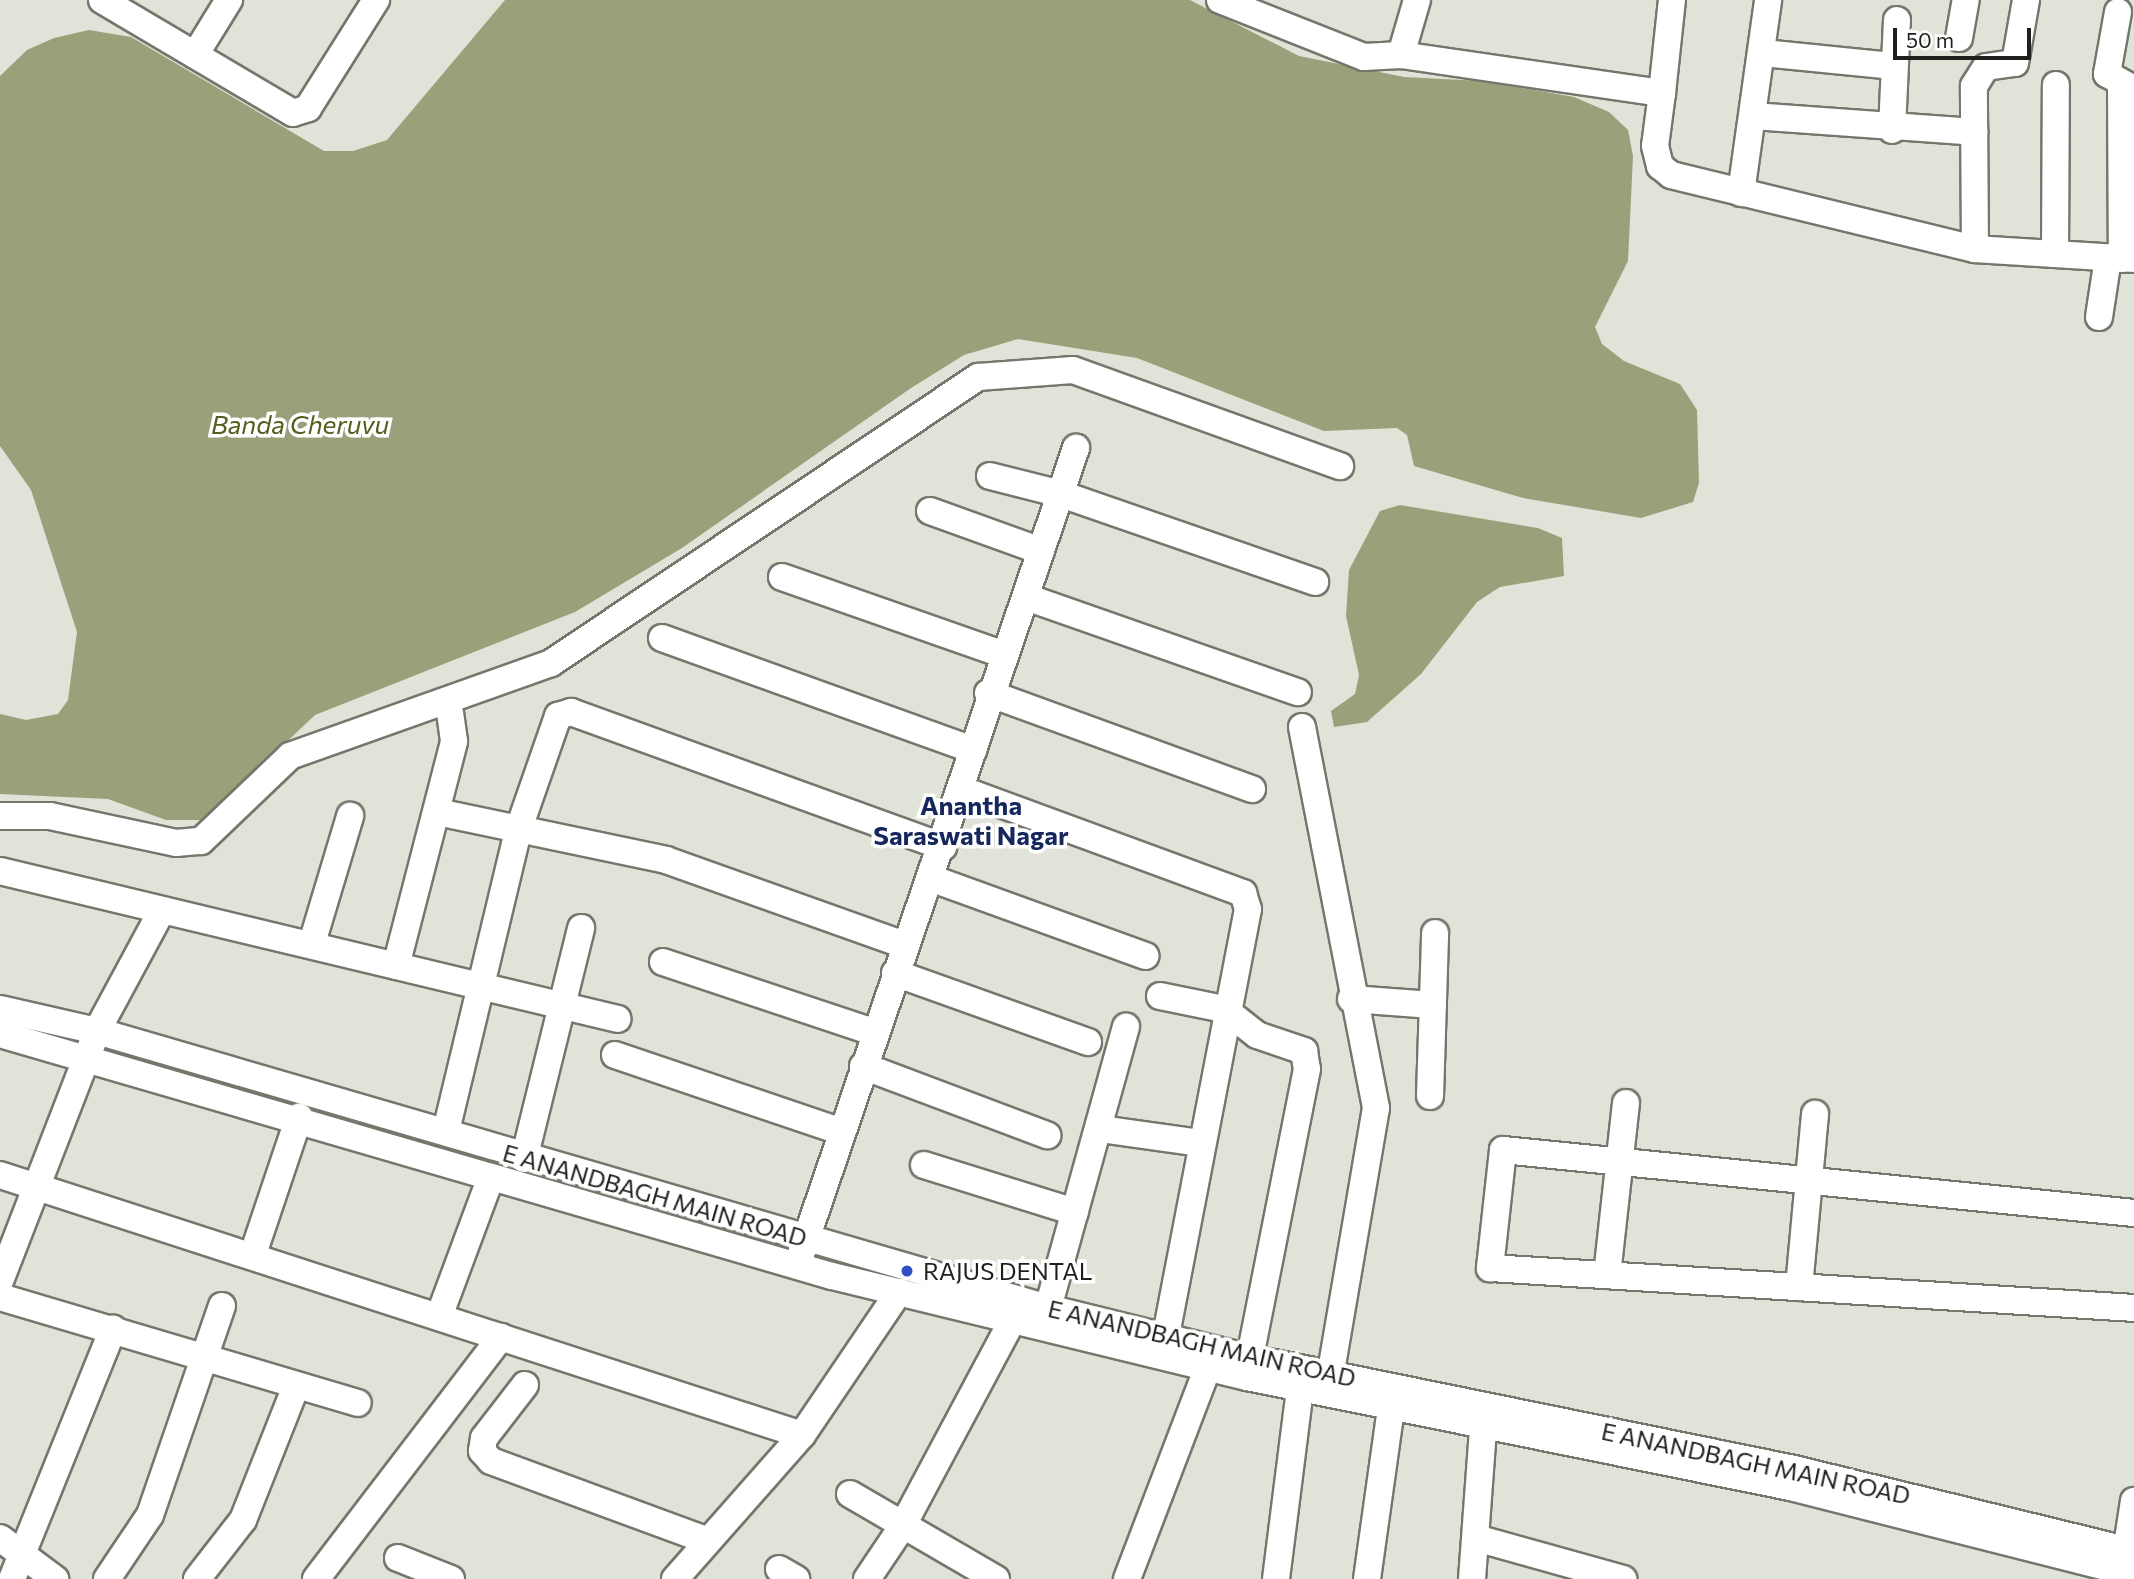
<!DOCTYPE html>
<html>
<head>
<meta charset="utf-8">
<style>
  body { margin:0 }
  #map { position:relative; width:2134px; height:1579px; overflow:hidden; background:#e0e3d7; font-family:Commissioner,sans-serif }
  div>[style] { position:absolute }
  .water>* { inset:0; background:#99a17a }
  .roads { filter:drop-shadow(2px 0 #74776c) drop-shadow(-2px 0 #74776c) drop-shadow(0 2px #74776c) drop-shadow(0 -2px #74776c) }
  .minor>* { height:26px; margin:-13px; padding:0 13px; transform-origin:13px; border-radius:13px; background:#fff }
  .dots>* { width:19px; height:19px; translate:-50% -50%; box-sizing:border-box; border:4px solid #fff; border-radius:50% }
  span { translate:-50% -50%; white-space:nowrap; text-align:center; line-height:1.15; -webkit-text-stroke:7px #fff; paint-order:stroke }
  .street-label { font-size:24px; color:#1f201c }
  .poi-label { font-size:24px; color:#1f201c }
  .left { translate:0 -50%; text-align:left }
  .water-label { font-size:26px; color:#555d1f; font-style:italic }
  .neighbourhood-label { font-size:26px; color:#16275e; font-weight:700 }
  .scale { position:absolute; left:1893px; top:28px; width:138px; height:32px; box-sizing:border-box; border:4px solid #1f201c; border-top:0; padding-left:9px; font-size:21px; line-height:24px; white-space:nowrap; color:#1f201c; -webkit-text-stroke:5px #fff; paint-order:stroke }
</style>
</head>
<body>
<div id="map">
  <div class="water">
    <i style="clip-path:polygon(505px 0,1190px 0,1299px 56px,1404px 77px,1482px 81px,1574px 97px,1609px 112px,1628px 130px,1633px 156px,1628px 261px,1595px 327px,1602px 344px,1624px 361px,1680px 384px,1697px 410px,1699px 483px,1693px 502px,1641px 518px,1523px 498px,1414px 466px,1407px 435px,1397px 428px,1324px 431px,1137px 358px,1018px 339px,964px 355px,911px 388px,682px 548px,575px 612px,315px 715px,204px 820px,166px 820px,108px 799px,0 794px,0 714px,26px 720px,58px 714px,68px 700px,77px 632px,31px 490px,0 446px,0 76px,27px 50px,54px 38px,89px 30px,131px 37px,324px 151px,353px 151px,387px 140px)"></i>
    <i style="clip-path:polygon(1400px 505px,1538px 528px,1562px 538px,1564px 576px,1500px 587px,1477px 602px,1421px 674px,1367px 722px,1334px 727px,1331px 711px,1355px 694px,1359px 675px,1346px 616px,1349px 570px,1380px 511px)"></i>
  </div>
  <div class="roads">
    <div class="minor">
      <i style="left:102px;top:0;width:222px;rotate:30.6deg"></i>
      <i style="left:293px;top:113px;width:16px;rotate:-18deg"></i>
      <i style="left:308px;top:108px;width:128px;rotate:-57.8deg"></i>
      <i style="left:1220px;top:0;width:155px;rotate:21.6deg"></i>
      <i style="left:1364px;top:57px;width:37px;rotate:-3deg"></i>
      <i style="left:1401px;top:55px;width:264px;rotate:8.3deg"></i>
      <i style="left:1662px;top:93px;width:53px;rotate:97.5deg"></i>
      <i style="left:1655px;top:146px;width:21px;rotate:76deg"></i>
      <i style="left:1660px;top:166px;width:14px;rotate:39deg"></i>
      <i style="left:1671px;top:175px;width:313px;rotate:13.7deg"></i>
      <i style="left:1975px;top:249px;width:159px;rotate:3.6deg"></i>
      <i style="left:2118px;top:12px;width:63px;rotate:100.1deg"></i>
      <i style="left:2107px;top:74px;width:31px;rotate:29deg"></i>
      <i style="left:1959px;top:38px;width:39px;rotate:-80deg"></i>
      <i style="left:1763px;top:53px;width:132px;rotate:5.7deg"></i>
      <i style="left:195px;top:55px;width:65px;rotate:-58.3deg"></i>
      <i style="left:1401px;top:55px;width:57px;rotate:-73.8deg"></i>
      <i style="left:2121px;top:86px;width:173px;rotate:89.7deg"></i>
      <i style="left:1662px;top:93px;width:94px;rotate:-83.9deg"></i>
      <i style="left:1753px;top:116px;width:222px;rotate:4.1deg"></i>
      <i style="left:1892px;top:130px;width:110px;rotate:-87.4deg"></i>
      <i style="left:1741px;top:193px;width:195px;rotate:-82deg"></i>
      <i style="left:1975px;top:249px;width:163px;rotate:-90.4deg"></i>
      <i style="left:1974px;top:86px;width:22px;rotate:-58deg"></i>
      <i style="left:1986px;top:67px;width:29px;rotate:-8deg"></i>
      <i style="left:2015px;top:63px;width:64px;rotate:-80.1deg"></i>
      <i style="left:2055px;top:254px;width:169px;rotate:-89.7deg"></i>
      <i style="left:2099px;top:317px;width:60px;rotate:-81.3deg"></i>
      <i style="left:990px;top:476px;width:73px;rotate:14.2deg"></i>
      <i style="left:1061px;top:494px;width:269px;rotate:19.1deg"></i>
      <i style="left:930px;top:511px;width:118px;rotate:19.8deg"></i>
      <i style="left:782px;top:577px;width:233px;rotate:19.3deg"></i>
      <i style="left:1026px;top:597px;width:288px;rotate:19.3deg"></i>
      <i style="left:662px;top:638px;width:331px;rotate:19.8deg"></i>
      <i style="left:988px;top:693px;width:281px;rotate:20deg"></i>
      <i style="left:1302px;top:727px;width:388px;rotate:79deg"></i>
      <i style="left:1376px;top:1108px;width:285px;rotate:99.7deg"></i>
      <i style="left:960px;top:789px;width:302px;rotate:20.2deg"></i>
      <i style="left:1243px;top:893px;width:17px;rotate:73deg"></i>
      <i style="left:1248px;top:909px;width:434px;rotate:100.9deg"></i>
      <i style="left:437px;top:812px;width:234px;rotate:11.8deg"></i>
      <i style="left:666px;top:860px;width:254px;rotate:19.6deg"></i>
      <i style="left:0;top:816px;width:50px"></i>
      <i style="left:50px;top:816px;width:129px;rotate:12.1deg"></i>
      <i style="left:176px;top:843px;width:25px;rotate:-5deg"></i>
      <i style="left:201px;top:841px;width:123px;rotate:-43.7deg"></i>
      <i style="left:290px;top:756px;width:277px;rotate:-19.6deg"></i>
      <i style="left:551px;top:663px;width:514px;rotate:-33.81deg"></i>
      <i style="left:978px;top:377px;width:95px;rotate:-4.2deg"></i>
      <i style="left:1073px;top:370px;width:284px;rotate:19.8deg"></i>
      <i style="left:0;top:871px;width:635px;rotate:13.47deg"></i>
      <i style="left:933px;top:879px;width:226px;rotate:19.9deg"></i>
      <i style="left:312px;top:943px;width:133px;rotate:-73.3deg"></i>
      <i style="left:663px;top:962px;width:222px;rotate:18.4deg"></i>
      <i style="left:396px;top:966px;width:232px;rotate:-75.5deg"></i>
      <i style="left:454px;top:741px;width:28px;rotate:-98deg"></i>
      <i style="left:895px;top:973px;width:205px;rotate:19.7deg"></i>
      <i style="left:1160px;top:996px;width:65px;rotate:11.5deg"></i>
      <i style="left:1224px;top:1009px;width:42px;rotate:38.2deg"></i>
      <i style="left:1257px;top:1035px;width:50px;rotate:18.8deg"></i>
      <i style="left:1304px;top:1051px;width:18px;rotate:81deg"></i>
      <i style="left:1307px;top:1069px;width:295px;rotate:101.2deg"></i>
      <i style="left:1351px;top:999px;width:82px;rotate:4.2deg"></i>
      <i style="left:0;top:1009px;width:99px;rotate:12.8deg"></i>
      <i style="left:97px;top:1031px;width:991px;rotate:16.24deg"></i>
      <i style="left:1048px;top:1308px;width:208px;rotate:13.9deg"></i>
      <i style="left:1250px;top:1358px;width:555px;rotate:11.53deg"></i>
      <i style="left:1794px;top:1469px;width:350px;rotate:13.7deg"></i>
      <i style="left:0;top:1034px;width:866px;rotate:16.22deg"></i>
      <i style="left:832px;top:1276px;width:427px;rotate:13.7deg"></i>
      <i style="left:1247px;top:1377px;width:554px;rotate:11.45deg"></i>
      <i style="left:1790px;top:1487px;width:355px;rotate:14.2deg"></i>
      <i style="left:615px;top:1055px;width:237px;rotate:18.7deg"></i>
      <i style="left:863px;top:1066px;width:197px;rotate:20.6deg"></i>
      <i style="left:1430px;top:1096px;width:163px;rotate:-88.2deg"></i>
      <i style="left:1100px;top:1129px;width:102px;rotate:7.9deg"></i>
      <i style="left:446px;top:1131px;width:309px;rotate:-76.5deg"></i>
      <i style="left:518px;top:831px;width:122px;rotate:-70.8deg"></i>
      <i style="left:558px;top:716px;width:14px;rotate:-17deg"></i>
      <i style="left:571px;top:712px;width:396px;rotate:19.9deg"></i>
      <i style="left:524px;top:1159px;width:238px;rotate:-76.1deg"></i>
      <i style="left:924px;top:1165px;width:158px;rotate:17.3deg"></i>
      <i style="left:0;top:1175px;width:843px;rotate:17.96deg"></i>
      <i style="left:2134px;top:1213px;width:634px;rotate:-174.3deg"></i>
      <i style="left:1503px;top:1150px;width:119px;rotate:96.3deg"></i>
      <i style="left:1490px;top:1268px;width:645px;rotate:3.55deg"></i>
      <i style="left:253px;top:1254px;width:145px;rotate:-71.4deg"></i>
      <i style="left:801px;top:1254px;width:852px;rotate:-71.16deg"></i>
      <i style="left:1607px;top:1275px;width:173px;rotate:-83.7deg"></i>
      <i style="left:0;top:1281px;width:268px;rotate:-68.8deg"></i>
      <i style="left:97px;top:1031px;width:135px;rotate:-61.7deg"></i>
      <i style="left:1799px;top:1287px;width:174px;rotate:-84.7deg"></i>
      <i style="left:0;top:1297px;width:373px;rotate:16.5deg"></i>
      <i style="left:1048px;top:1308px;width:292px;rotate:-74.5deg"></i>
      <i style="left:440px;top:1314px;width:146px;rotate:-69.6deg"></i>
      <i style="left:525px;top:1385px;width:67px;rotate:127.7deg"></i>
      <i style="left:484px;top:1438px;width:13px;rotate:99deg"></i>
      <i style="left:482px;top:1451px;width:13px;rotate:48deg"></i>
      <i style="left:491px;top:1461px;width:231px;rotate:20.2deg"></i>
      <i style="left:850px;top:1494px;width:169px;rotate:30.2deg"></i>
      <i style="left:0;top:1538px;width:69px;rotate:36.7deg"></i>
      <i style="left:1476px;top:1538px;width:153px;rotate:15.6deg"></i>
      <i style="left:398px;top:1558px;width:57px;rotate:21.6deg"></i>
      <i style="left:2124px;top:1566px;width:66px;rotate:-81.3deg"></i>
      <i style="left:779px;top:1569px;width:20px;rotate:30deg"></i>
      <i style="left:12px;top:1579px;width:270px;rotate:-68deg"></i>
      <i style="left:107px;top:1579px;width:77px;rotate:-56.1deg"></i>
      <i style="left:150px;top:1515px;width:221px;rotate:-71deg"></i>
      <i style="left:197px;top:1579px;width:75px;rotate:-52.1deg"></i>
      <i style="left:243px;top:1520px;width:144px;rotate:-68.4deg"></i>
      <i style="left:316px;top:1579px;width:305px;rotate:-52.6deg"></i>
      <i style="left:675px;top:1579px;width:192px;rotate:-48.6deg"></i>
      <i style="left:802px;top:1435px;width:173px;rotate:-55.9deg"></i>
      <i style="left:867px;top:1579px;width:63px;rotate:-56.1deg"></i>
      <i style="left:902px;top:1527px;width:251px;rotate:-61.9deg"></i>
      <i style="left:1127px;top:1579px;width:227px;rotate:-69.1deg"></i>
      <i style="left:1276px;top:1579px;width:193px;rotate:-82.8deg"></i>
      <i style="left:1367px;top:1579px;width:173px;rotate:-82deg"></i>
      <i style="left:1472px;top:1579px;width:150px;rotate:-85.8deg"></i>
    </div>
  </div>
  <div class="dots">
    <i style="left:907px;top:1271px;background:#2f50c0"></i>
  </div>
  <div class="street-label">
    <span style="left:655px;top:1195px;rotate:16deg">E ANANDBAGH MAIN ROAD</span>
    <span style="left:1202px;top:1343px;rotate:13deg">E ANANDBAGH MAIN ROAD</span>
    <span style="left:1756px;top:1463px;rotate:12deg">E ANANDBAGH MAIN ROAD</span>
  </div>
  <div class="poi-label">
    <span class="left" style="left:923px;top:1271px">RAJUS DENTAL</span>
  </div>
  <div class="water-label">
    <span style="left:300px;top:424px">Banda Cheruvu</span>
  </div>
  <div class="neighbourhood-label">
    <span style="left:971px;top:820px">Anantha<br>Saraswati Nagar</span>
  </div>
  <div class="scale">50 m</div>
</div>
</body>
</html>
